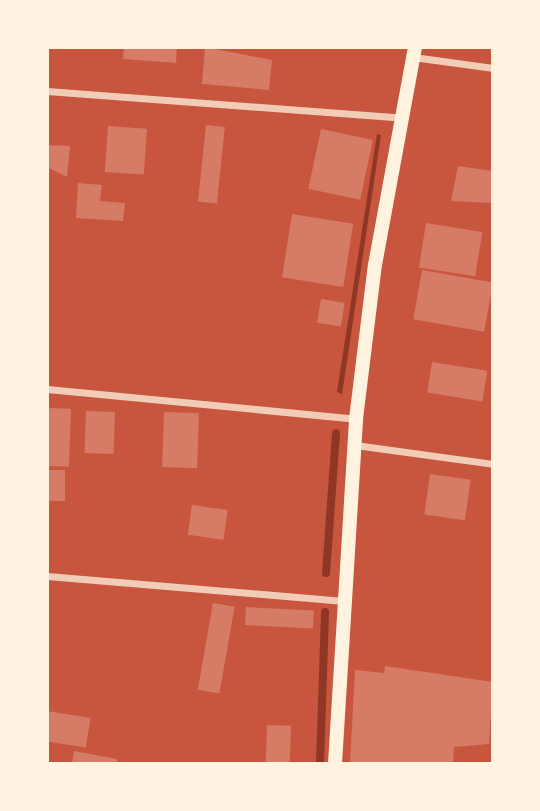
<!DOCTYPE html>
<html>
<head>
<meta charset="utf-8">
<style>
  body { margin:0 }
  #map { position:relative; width:540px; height:811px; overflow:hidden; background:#c8553d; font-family:"PT Serif",serif }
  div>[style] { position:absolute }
  .water>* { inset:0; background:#8f3625 }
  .stream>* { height:8px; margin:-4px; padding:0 4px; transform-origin:4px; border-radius:4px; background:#8f3625 }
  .building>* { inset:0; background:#d67c66; transform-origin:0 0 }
  .minor>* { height:7px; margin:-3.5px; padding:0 3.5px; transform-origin:3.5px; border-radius:3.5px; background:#f1ccb7 }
  .secondary>* { height:14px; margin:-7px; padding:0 7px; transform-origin:7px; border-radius:7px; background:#fff3e0 }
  span { translate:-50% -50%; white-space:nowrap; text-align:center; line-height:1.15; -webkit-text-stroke:7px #fff3e0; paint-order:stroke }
  .frame { position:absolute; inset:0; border:49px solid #fff3e0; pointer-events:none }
</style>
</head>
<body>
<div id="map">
  <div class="water">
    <i style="clip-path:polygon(377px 134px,381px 135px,342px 394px,337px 392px)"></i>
  </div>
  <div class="stream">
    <i style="left:326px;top:573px;width:140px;rotate:-85.9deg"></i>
    <i style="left:320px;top:764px;width:152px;rotate:-88.1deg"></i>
  </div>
  <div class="building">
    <i style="clip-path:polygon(124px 47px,177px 47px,176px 63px,123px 59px)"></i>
    <i style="clip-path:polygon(205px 47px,272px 60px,269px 90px,202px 84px)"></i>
    <i style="left:206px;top:125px;width:19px;height:77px;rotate:6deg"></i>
    <i style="left:108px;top:126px;width:39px;height:46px;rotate:4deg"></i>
    <i style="left:321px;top:129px;width:53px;height:61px;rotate:12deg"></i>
    <i style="clip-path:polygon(47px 145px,70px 146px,67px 177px,47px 167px)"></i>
    <i style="clip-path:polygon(458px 166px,493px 171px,493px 203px,451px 201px)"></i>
    <i style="clip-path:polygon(78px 183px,102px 185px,100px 201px,125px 203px,123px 221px,76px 218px)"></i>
    <i style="left:292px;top:214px;width:62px;height:64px;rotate:9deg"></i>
    <i style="left:426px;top:223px;width:57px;height:45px;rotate:9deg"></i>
    <i style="left:422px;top:270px;width:72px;height:50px;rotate:10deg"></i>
    <i style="left:321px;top:299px;width:24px;height:24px;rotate:9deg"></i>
    <i style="left:432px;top:362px;width:56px;height:31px;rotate:9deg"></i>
    <i style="left:47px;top:408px;width:24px;height:58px;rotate:2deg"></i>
    <i style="left:86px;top:411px;width:29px;height:42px;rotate:2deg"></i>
    <i style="left:164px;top:412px;width:35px;height:55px;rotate:2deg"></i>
    <i style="left:47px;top:470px;width:18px;height:31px"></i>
    <i style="left:430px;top:474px;width:41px;height:41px;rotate:8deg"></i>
    <i style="left:192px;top:505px;width:36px;height:30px;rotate:8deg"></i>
    <i style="left:213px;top:603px;width:22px;height:88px;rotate:10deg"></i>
    <i style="left:246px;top:607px;width:68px;height:18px;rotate:3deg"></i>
    <i style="clip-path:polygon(385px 666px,493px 682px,489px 744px,454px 747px,453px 764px,350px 764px,355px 670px,384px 673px)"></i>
    <i style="left:47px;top:711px;width:44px;height:30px;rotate:9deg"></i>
    <i style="left:267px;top:725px;width:24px;height:39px;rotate:2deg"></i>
    <i style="clip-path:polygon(74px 751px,117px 759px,117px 764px,72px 764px)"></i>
  </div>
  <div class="minor">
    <i style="left:413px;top:57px;width:81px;rotate:7.8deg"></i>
    <i style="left:47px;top:91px;width:357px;rotate:4.3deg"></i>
    <i style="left:47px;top:389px;width:310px;rotate:5.5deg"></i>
    <i style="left:355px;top:445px;width:139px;rotate:7.8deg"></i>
    <i style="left:47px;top:576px;width:298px;rotate:4.8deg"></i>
  </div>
  <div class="secondary">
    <i style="left:335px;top:764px;width:346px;rotate:-86.5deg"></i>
    <i style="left:356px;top:419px;width:155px;rotate:-83deg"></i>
    <i style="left:375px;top:265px;width:222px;rotate:-79.6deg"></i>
  </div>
  <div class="frame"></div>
</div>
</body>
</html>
